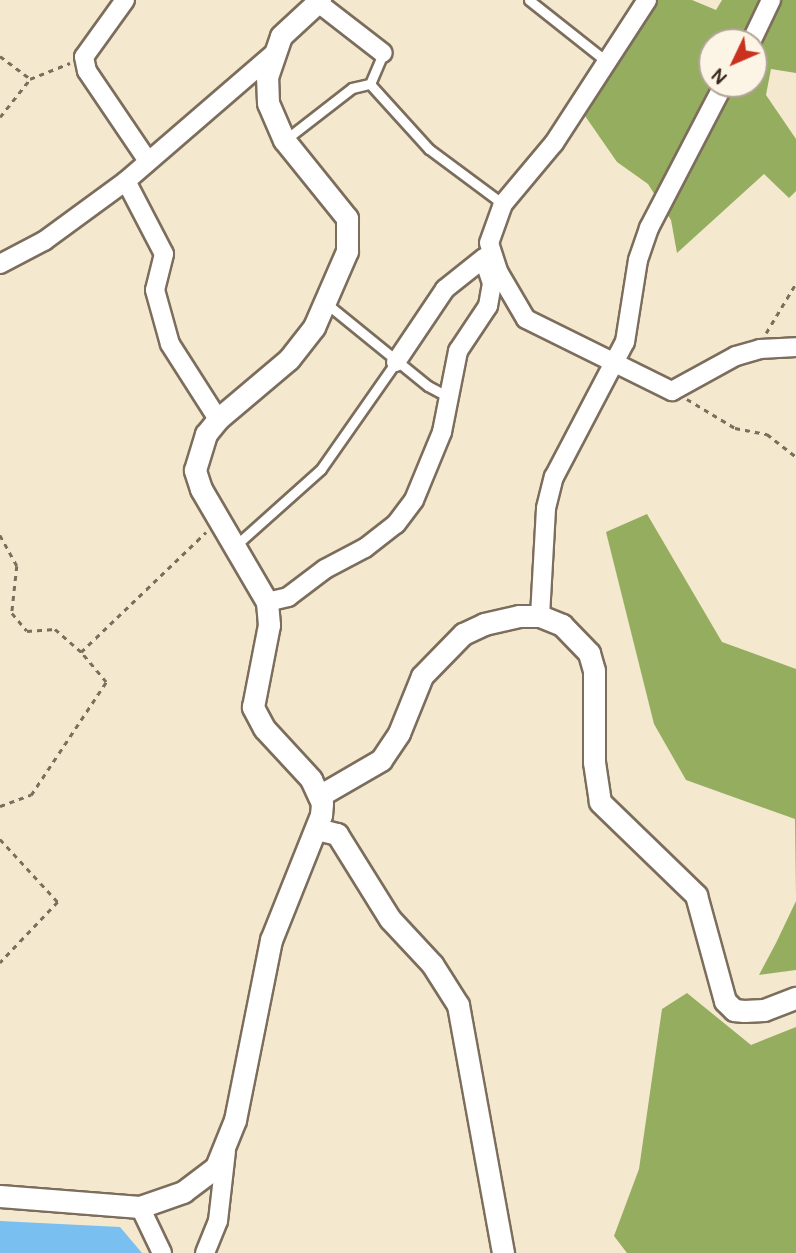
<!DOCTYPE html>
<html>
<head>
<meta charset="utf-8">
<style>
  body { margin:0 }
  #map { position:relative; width:796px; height:1253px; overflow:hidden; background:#f4e9cf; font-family:Pangolin,sans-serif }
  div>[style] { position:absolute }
  .forest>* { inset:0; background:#95ad5f }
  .water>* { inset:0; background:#79bff0 }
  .path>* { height:2.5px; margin-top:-1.25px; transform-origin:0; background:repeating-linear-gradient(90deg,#7c6d5c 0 5px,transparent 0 10px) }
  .roads { filter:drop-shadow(2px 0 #7c6d5c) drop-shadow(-2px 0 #7c6d5c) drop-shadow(0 2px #7c6d5c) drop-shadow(0 -2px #7c6d5c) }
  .service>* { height:9px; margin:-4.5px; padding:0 4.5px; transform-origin:4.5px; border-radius:4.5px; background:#fff }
  .minor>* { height:18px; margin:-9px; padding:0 9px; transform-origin:9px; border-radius:9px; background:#fff }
  .tertiary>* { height:21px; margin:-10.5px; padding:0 10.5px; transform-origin:10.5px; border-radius:10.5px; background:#fff }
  span { translate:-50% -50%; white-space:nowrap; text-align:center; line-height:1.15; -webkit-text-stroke:6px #fcf5e5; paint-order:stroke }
  .north { position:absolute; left:698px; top:28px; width:70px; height:70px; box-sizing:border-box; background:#fcf5e5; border:2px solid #afa495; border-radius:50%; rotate:226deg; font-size:19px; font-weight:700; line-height:28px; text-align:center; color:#3b2a1e }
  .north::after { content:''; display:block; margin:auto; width:24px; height:32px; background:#c8321e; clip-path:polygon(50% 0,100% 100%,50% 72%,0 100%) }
</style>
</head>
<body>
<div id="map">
  <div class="forest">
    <i style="clip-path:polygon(evenodd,658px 0,692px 0,716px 10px,722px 0,796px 0,796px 73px,771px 69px,766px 95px,796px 139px,796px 191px,789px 198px,764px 174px,677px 253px,671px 220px,648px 184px,617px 162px,583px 113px,658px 0,712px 42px,754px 42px,754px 84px,712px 84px,712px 42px)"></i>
    <i style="clip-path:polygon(647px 514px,722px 642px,796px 669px,796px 897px,795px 819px,686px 780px,654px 724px,606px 532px)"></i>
    <i style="clip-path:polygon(796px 901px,796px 970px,759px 975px,776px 943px)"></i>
    <i style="clip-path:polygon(687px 993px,751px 1045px,796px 1027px,796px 1253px,627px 1253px,614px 1236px,639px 1169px,662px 1009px)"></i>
  </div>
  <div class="water">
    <i style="clip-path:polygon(0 1221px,120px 1227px,142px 1253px,0 1253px)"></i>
  </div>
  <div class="path">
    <i style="left:0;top:56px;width:38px;rotate:37deg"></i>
    <i style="left:0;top:117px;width:48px;rotate:-51.7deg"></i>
    <i style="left:30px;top:79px;width:43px;rotate:-21.8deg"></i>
    <i style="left:766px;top:333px;width:58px;rotate:-59deg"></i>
    <i style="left:687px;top:399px;width:56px;rotate:31.1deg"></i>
    <i style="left:735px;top:428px;width:33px;rotate:11deg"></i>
    <i style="left:767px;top:434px;width:37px;rotate:38deg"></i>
    <i style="left:0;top:535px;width:35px;rotate:61deg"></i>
    <i style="left:17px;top:566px;width:47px;rotate:96.1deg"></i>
    <i style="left:12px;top:613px;width:23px;rotate:50deg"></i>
    <i style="left:27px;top:631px;width:28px;rotate:-4deg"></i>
    <i style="left:55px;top:629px;width:35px;rotate:41deg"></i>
    <i style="left:0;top:806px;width:33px;rotate:-20deg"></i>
    <i style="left:31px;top:795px;width:136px;rotate:-56.4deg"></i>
    <i style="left:106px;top:682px;width:39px;rotate:-130deg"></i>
    <i style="left:81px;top:652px;width:173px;rotate:-43.8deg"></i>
    <i style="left:0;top:839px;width:86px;rotate:47.4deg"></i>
    <i style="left:58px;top:902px;width:84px;rotate:133.6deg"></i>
  </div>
  <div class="roads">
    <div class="service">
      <i style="left:529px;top:0;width:98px;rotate:38.4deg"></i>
      <i style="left:370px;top:84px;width:34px;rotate:-67deg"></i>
      <i style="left:285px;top:140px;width:85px;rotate:-37.8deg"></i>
      <i style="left:352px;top:88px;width:18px;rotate:-13deg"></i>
      <i style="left:370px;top:84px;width:88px;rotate:47.8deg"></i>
      <i style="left:429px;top:149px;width:92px;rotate:36.6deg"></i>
      <i style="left:327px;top:304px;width:130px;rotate:39.1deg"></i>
      <i style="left:428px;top:386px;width:24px;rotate:28deg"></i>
      <i style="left:235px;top:546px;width:115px;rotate:-41.8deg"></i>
      <i style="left:321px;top:469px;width:131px;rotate:-55deg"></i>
    </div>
    <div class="minor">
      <i style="left:125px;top:0;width:70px;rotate:125.7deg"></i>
      <i style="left:84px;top:57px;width:14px;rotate:78deg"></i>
      <i style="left:87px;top:71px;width:109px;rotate:55.9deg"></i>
      <i style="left:647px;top:0;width:171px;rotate:123deg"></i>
      <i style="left:554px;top:143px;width:80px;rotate:129.9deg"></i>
      <i style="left:503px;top:204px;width:41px;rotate:109.7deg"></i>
      <i style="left:489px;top:243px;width:32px;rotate:72deg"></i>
      <i style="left:499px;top:273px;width:53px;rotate:59.6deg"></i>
      <i style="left:526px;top:319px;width:163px;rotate:26.3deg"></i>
      <i style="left:672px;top:391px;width:73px;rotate:-28.7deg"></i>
      <i style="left:736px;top:356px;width:25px;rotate:-16deg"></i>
      <i style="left:760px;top:349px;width:36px;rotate:-3deg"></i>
      <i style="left:317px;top:2px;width:83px;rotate:37.7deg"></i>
      <i style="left:751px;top:42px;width:47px;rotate:-64.5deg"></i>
      <i style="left:126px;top:181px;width:82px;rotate:62.5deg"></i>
      <i style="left:164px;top:254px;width:37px;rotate:104deg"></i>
      <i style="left:155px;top:290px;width:56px;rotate:74.5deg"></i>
      <i style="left:170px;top:344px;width:89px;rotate:57.4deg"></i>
      <i style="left:0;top:264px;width:50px;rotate:-27.6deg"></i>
      <i style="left:44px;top:241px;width:102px;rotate:-36.2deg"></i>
      <i style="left:126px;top:181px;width:193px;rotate:-40.8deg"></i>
      <i style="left:396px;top:362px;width:88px;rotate:-56.1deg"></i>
      <i style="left:445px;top:289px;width:50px;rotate:-38.5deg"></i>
      <i style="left:267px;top:602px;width:22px;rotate:-13deg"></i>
      <i style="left:288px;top:597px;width:46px;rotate:-37.1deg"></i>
      <i style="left:325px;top:569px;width:45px;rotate:-27.7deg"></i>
      <i style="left:365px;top:548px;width:39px;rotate:-38deg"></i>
      <i style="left:396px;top:524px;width:30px;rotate:-53deg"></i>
      <i style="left:414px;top:500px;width:74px;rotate:-67.6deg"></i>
      <i style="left:442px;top:432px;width:83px;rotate:-78.8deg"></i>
      <i style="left:458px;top:351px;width:54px;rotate:-56.3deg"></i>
      <i style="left:488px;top:306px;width:23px;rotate:-80deg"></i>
      <i style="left:492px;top:283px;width:21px;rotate:-109deg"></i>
      <i style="left:540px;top:616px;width:108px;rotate:-86.8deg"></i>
      <i style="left:546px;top:508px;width:32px;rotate:-76deg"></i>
      <i style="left:554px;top:477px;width:153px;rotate:-62.3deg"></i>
      <i style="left:625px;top:342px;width:83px;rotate:-81deg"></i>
      <i style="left:638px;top:260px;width:34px;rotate:-71deg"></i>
      <i style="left:649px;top:228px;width:162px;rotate:-62.5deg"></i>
      <i style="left:140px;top:1207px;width:51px;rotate:64.4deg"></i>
      <i style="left:205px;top:1253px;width:35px;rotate:-68deg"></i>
      <i style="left:218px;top:1221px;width:70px;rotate:-83.5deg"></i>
    </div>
    <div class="tertiary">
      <i style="left:319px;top:796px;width:72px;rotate:-30.1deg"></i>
      <i style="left:381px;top:760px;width:32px;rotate:-56deg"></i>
      <i style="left:399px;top:733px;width:61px;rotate:-68deg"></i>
      <i style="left:422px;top:676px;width:59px;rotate:-45.7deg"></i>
      <i style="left:463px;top:634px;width:23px;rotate:-25deg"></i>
      <i style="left:484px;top:624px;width:36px;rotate:-13deg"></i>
      <i style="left:519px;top:616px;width:21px"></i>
      <i style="left:540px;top:616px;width:24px;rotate:22deg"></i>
      <i style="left:562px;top:625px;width:39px;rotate:46deg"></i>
      <i style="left:589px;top:653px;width:18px;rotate:74deg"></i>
      <i style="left:594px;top:670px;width:92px;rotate:90deg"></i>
      <i style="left:594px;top:762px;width:40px;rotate:81.5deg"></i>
      <i style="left:600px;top:802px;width:134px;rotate:44.1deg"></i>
      <i style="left:696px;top:895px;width:110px;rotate:74.7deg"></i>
      <i style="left:725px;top:1001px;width:13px;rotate:45deg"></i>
      <i style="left:734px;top:1010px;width:10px;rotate:6deg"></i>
      <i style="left:744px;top:1011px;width:20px;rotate:-3deg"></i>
      <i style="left:764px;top:1010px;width:34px;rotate:-21deg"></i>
      <i style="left:317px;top:829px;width:21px;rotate:14deg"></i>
      <i style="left:337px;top:834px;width:100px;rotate:58.1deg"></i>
      <i style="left:390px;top:919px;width:62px;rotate:47deg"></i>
      <i style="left:432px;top:964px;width:49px;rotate:57.6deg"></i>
      <i style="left:458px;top:1005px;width:252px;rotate:79.7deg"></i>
      <i style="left:0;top:1196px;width:140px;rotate:4.5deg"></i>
      <i style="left:140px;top:1207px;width:46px;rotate:-19.2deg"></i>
      <i style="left:183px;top:1192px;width:41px;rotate:-37.1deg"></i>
      <i style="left:216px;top:1167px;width:51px;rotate:-68deg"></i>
      <i style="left:235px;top:1120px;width:184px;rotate:-78.7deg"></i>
      <i style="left:271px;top:940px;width:135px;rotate:-68.2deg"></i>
      <i style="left:321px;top:815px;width:12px;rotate:-85deg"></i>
      <i style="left:322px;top:803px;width:26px;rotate:-115deg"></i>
      <i style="left:311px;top:779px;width:69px;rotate:-132.7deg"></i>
      <i style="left:264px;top:728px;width:24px;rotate:-118deg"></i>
      <i style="left:253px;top:707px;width:84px;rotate:-79deg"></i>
      <i style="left:269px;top:625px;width:23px;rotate:-95deg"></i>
      <i style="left:267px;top:602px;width:131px;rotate:-120.3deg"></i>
      <i style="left:201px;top:489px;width:20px;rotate:-108deg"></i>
      <i style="left:195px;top:470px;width:38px;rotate:-73deg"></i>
      <i style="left:206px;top:434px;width:19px;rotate:-51deg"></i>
      <i style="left:218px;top:419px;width:93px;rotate:-40.2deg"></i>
      <i style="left:289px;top:359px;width:41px;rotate:-52deg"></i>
      <i style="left:314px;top:327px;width:83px;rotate:-66.5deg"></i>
      <i style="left:347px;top:251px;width:33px;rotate:-90deg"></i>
      <i style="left:347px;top:218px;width:100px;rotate:-128.9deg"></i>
      <i style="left:284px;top:140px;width:40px;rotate:-113.4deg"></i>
      <i style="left:268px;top:103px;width:26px;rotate:-92deg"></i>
      <i style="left:267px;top:77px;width:43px;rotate:-71.1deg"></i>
      <i style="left:281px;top:36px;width:53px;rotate:-42.7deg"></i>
    </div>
  </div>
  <div class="north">N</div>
</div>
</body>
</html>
